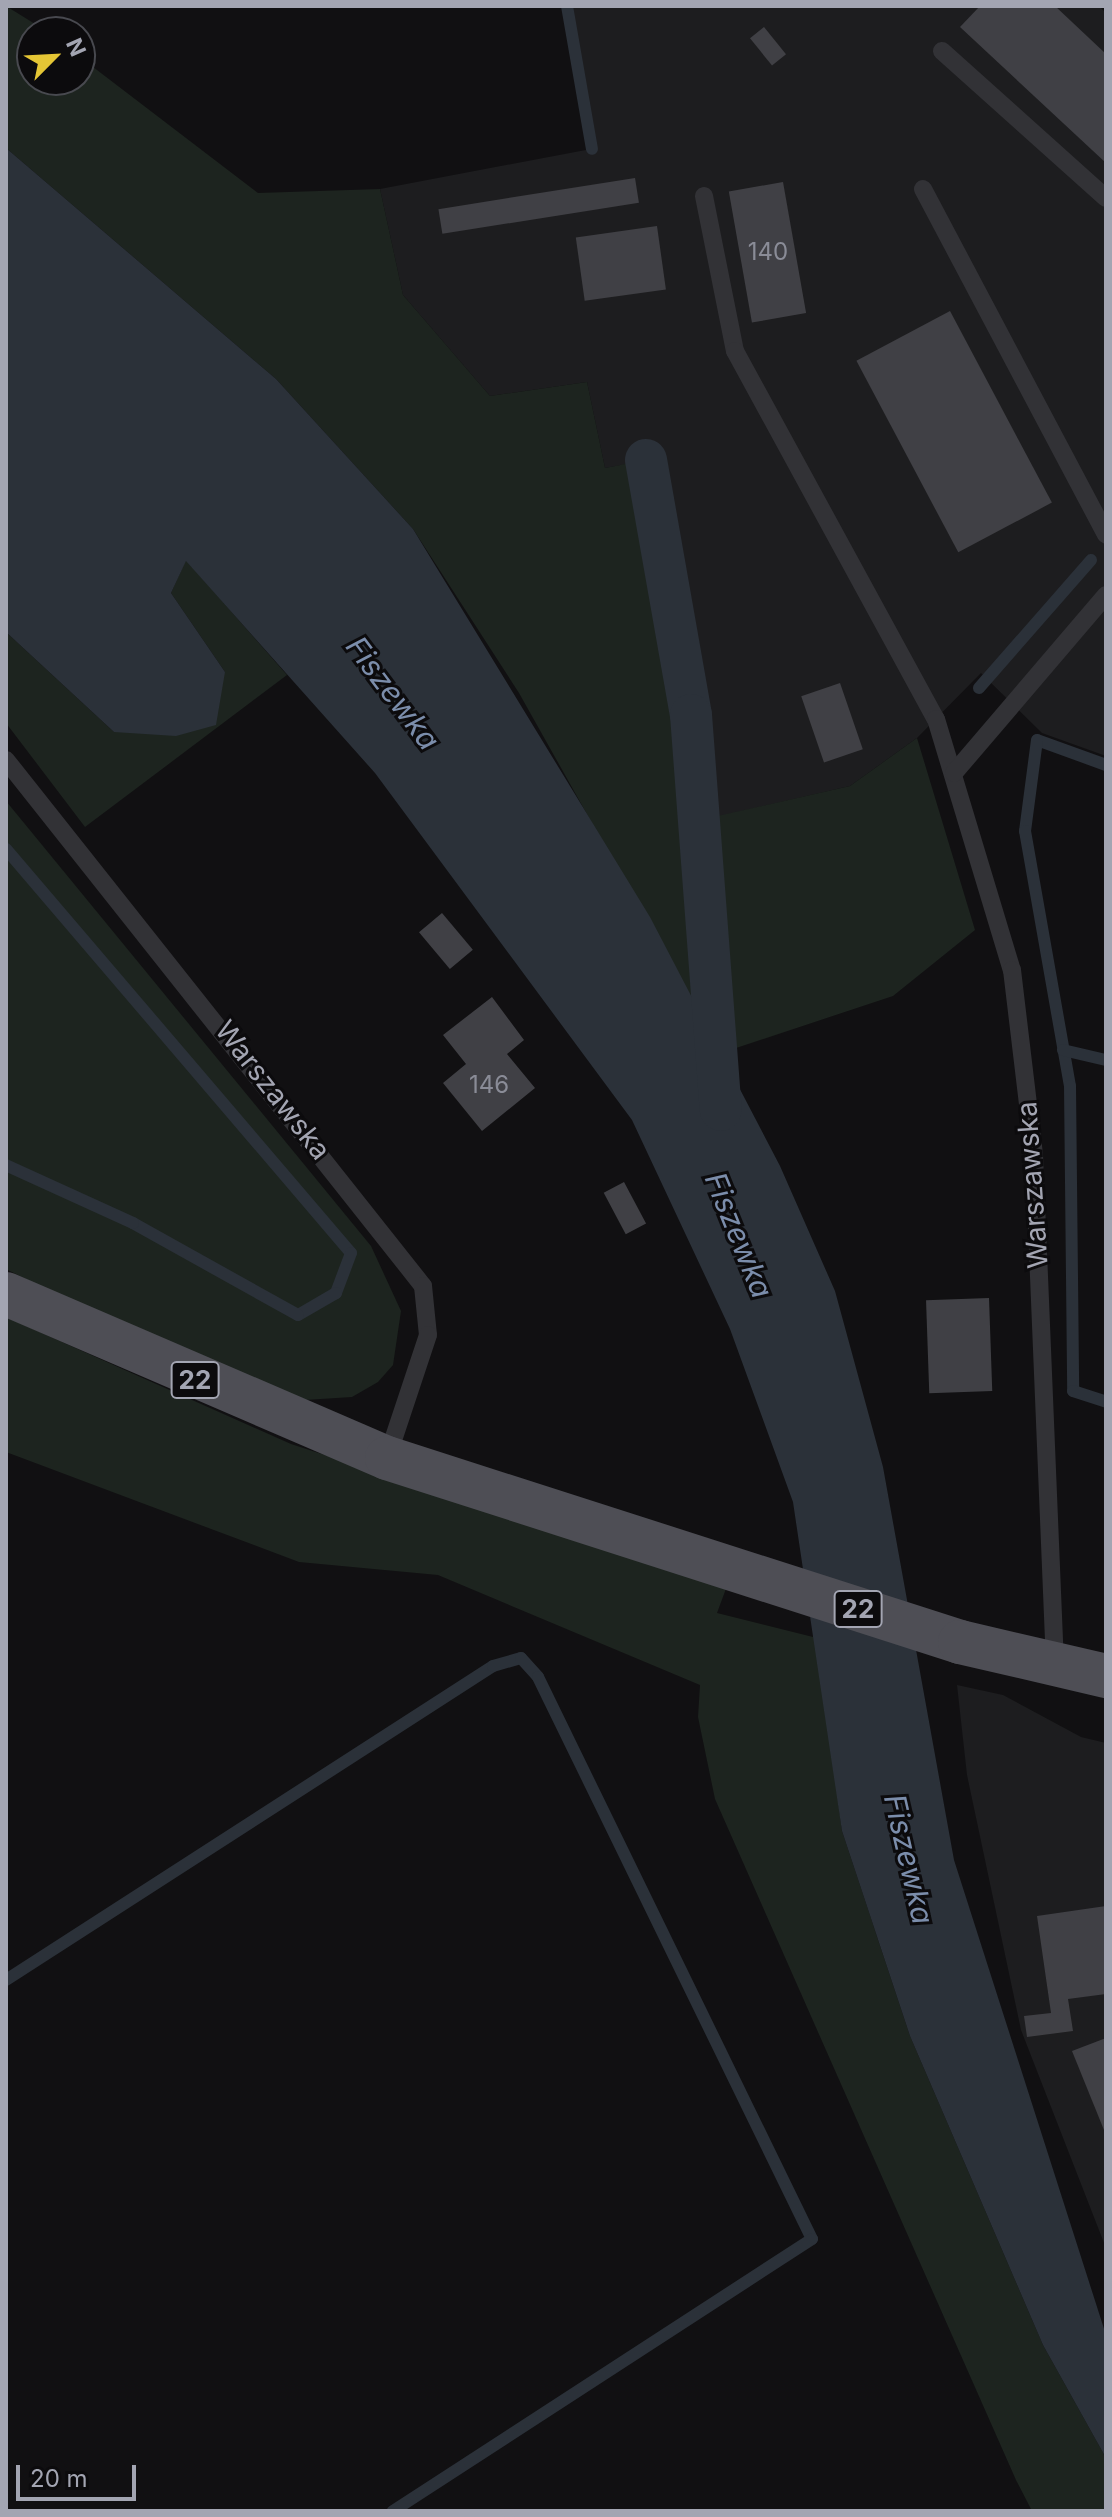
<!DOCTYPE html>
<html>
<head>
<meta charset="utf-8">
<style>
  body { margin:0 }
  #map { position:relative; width:1112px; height:2517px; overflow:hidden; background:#111012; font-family:Inter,sans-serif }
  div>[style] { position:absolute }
  .built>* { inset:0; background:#1d1d1f }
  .green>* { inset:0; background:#1d241f }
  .water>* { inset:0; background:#2b3139 }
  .stream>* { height:12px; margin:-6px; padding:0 6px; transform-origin:6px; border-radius:6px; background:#2b3139 }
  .canal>* { height:42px; margin:-21px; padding:0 21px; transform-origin:21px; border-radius:21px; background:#2b3139 }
  .building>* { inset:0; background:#404045; transform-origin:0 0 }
  .service>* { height:18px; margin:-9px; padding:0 9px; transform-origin:9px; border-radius:9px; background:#323236 }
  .primary>* { height:44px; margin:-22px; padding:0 22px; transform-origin:22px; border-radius:22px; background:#4e4e55 }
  span { translate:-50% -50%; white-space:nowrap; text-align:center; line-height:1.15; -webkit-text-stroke:6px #0c0b0d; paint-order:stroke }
  .number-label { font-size:24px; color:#8a8c97 }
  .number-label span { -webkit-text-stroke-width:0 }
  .shield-label span { padding:2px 6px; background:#0c0b0d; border:2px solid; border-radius:6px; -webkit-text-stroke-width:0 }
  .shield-label { font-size:26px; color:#a3a5b2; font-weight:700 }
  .street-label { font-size:28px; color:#a3a5b2 }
  .water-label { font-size:30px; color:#7b8dab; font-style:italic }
  .frame { position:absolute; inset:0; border:8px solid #a3a5b2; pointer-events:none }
  .north { position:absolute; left:16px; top:16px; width:80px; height:80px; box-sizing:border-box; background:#0c0b0d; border:2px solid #48494f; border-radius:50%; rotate:66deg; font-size:22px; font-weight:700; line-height:32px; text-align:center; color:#a3a5b2 }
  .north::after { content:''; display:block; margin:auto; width:28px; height:36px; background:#e5c635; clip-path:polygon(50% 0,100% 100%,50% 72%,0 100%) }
  .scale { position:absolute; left:16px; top:2465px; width:120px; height:36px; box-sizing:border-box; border:4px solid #a3a5b2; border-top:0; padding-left:10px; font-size:24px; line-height:28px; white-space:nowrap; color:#a3a5b2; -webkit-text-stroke:6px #0c0b0d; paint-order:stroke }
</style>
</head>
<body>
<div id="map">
  <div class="built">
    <i style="clip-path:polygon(567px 6px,1099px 6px,1106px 13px,1106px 756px,1042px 733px,981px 673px,917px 738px,850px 786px,700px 821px,691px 715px,646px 461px,605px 468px,587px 382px,490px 396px,403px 295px,380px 189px,591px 149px)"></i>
    <i style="clip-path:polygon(957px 1685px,1003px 1695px,1081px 1737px,1106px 1743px,1106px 2248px,1021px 2030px,967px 1775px)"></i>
  </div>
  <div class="green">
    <i style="clip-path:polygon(6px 6px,48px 32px,32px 32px,32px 80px,80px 80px,80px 57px,258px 193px,380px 189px,403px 295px,490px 396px,587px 382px,605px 468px,646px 460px,691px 715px,700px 820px,850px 786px,917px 738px,975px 930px,893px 996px,721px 1053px,519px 693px,413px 529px,276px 379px,6px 148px)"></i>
    <i style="clip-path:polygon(186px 560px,287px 675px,85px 827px,6px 723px,6px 632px,114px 732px,225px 672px,171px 593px)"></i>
    <i style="clip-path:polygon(6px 801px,371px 1246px,401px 1311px,393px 1365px,378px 1382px,352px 1397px,305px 1400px,124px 1328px,6px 1269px)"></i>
    <i style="clip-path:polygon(6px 1317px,291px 1444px,727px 1586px,717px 1613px,817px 1638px,842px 1831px,910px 2036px,1043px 2345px,1106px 2458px,1106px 2511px,1032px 2511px,1016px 2480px,715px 1799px,698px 1717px,700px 1685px,438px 1575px,299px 1562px,6px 1452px)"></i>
  </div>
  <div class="water">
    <i style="clip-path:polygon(6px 148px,276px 379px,413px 529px,650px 917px,780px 1166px,835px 1291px,883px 1467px,954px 1860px,1106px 2335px,1106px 2458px,1043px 2345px,910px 2036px,842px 1831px,793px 1502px,730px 1329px,632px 1120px,375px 773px,186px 561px,171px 593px,225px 672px,216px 725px,176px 736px,114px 732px,6px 632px)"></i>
  </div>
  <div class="stream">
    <i style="left:567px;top:6px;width:145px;rotate:80.1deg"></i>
    <i style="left:979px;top:688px;width:170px;rotate:-48.8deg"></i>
    <i style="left:1106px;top:765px;width:73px;rotate:-160.1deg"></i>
    <i style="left:1037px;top:740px;width:92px;rotate:97.5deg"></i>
    <i style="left:1025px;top:831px;width:259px;rotate:80deg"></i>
    <i style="left:1070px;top:1086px;width:305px;rotate:89.4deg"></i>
    <i style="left:1073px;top:1391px;width:35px;rotate:18deg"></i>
    <i style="left:6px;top:849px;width:531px;rotate:49.5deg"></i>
    <i style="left:351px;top:1253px;width:43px;rotate:110.6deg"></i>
    <i style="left:336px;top:1293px;width:44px;rotate:149.9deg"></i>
    <i style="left:298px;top:1315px;width:189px;rotate:-150.9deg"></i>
    <i style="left:133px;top:1223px;width:140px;rotate:-155.5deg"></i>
    <i style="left:1063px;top:1050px;width:44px;rotate:13.1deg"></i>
    <i style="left:6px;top:1980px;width:579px;rotate:-32.81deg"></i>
    <i style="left:493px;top:1666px;width:29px;rotate:-16deg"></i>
    <i style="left:521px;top:1658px;width:25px;rotate:48deg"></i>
    <i style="left:538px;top:1677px;width:625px;rotate:64.01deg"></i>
    <i style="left:812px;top:2239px;width:500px;rotate:147deg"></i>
  </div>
  <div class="canal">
    <i style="left:646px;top:460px;width:259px;rotate:80deg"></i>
    <i style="left:691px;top:715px;width:396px;rotate:85.7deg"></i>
  </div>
  <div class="building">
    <i style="clip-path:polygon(980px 6px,1055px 6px,1106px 54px,1106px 163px,960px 27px)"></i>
    <i style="left:764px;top:27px;width:35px;height:18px;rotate:51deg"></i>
    <i style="left:635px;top:178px;width:25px;height:199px;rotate:81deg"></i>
    <i style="left:783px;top:182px;width:133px;height:55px;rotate:80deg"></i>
    <i style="left:657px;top:226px;width:64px;height:82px;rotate:82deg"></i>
    <i style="left:950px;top:311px;width:217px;height:106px;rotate:62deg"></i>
    <i style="left:840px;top:683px;width:70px;height:41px;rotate:71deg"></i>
    <i style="left:442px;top:913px;width:48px;height:30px;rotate:50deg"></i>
    <i style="clip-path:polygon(492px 997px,524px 1040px,507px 1054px,535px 1088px,482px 1131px,443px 1083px,466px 1064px,443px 1035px)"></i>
    <i style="left:624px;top:1182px;width:47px;height:23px;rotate:62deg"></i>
    <i style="left:989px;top:1298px;width:93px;height:63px;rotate:88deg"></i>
    <i style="clip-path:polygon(1106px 1906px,1106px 1994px,1068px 1999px,1073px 2031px,1027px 2037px,1024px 2016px,1051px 2013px,1037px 1916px)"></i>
    <i style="clip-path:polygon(1106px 2038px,1106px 2135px,1072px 2051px)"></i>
  </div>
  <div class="service">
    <i style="left:942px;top:51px;width:220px;rotate:41.9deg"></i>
    <i style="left:923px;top:189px;width:391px;rotate:62.1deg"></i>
    <i style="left:704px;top:196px;width:158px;rotate:78.7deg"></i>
    <i style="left:735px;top:351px;width:419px;rotate:61.4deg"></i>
    <i style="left:936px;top:719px;width:262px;rotate:73.2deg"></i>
    <i style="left:1012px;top:970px;width:186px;rotate:83.2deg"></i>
    <i style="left:1034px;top:1155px;width:509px;rotate:87.64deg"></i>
    <i style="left:6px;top:760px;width:671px;rotate:51.59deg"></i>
    <i style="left:423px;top:1286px;width:49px;rotate:84.2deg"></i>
    <i style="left:428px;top:1335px;width:130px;rotate:108.4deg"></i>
    <i style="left:954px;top:773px;width:234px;rotate:-49.5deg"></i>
  </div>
  <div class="primary">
    <i style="left:6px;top:1294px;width:415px;rotate:23.3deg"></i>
    <i style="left:387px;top:1458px;width:602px;rotate:17.8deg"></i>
    <i style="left:960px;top:1642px;width:150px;rotate:13.1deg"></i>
  </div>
  <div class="number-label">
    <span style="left:768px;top:252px">140</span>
    <span style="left:489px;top:1085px">146</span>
  </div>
  <div class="shield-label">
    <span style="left:195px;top:1380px">22</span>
    <span style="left:858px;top:1609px">22</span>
  </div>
  <div class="street-label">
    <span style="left:273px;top:1090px;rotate:52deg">Warszawska</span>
    <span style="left:1032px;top:1185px;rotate:-94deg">Warszawska</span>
  </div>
  <div class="water-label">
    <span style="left:393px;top:693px;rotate:53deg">Fiszewka</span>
    <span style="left:739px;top:1235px;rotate:68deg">Fiszewka</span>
    <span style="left:909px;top:1859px;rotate:77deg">Fiszewka</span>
  </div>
  <div class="frame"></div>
  <div class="north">N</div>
  <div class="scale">20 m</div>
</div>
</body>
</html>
